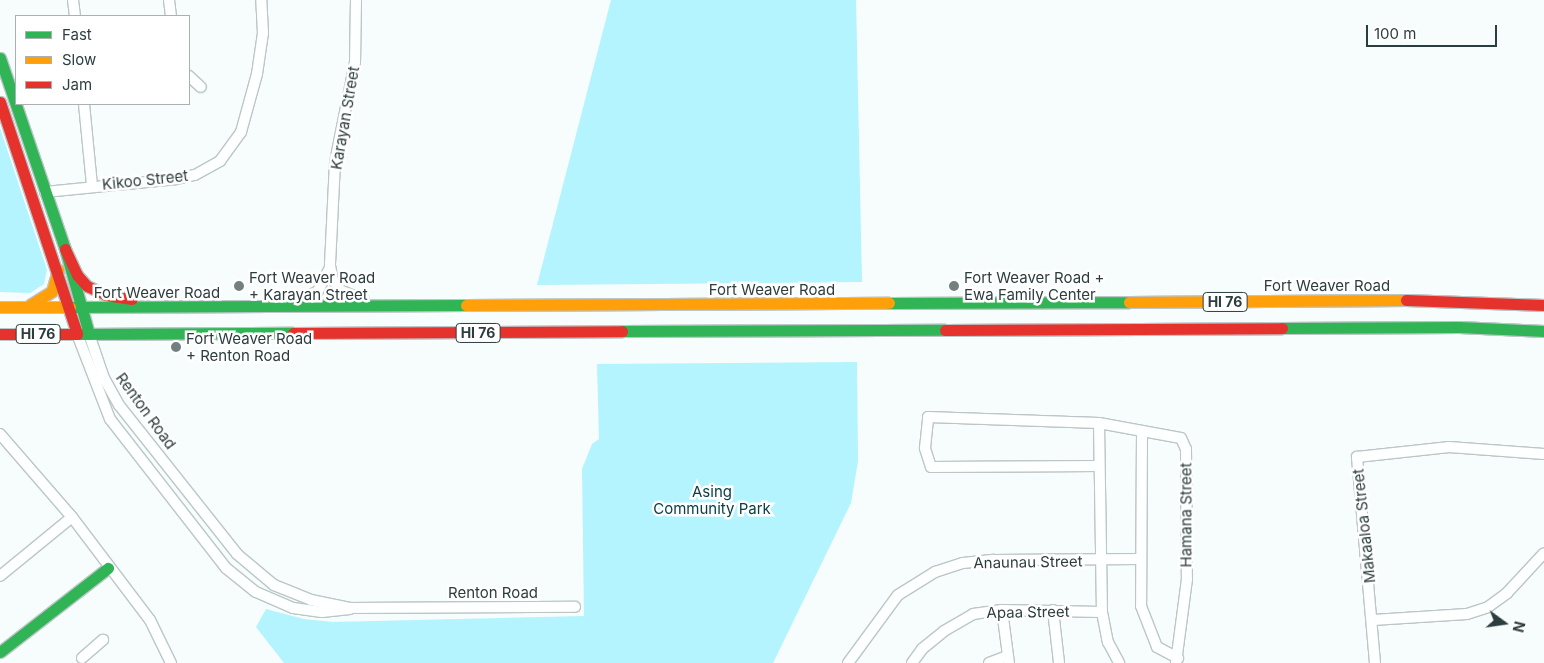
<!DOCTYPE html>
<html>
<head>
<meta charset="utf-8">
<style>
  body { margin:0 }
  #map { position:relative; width:1544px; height:663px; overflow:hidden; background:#f7fcfc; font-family:Inter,sans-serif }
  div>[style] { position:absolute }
  .green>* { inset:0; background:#b3f4fe }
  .roads { filter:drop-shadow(1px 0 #bcc6c7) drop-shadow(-1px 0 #bcc6c7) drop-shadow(0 1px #bcc6c7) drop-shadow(0 -1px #bcc6c7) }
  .street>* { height:10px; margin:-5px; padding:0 5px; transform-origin:5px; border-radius:5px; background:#feffff }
  .fast>* { height:11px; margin:-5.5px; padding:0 5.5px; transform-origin:5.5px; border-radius:5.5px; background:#30b455 }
  .slow>* { height:11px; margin:-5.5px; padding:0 5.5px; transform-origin:5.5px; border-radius:5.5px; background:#ff9f0a }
  .jam>* { height:11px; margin:-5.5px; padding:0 5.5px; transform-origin:5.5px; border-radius:5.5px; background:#e5322d }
  .dots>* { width:14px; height:14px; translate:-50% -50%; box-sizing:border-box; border:2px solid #fff; border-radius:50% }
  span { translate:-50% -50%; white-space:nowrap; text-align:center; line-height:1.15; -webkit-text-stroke:5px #fff; paint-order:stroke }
  .shield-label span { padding:1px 4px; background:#fff; border:1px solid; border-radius:4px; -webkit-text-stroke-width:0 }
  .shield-label { font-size:14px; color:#2c3d3f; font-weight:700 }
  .street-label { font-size:15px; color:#2c3d3f }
  .poi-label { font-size:15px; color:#2c3d3f }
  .left { translate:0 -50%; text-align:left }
  .park-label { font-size:15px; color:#084047 }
  .legend { position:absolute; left:15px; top:15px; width:175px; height:90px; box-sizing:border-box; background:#fff; border:1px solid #abb1b2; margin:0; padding:6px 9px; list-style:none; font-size:15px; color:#2c3d3f }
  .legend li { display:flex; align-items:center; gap:10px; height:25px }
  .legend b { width:25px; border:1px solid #abb1b2 }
  .north { position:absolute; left:1479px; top:598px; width:50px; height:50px; -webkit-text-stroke:4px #fff; paint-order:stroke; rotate:104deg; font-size:14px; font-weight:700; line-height:20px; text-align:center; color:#2c3d3f }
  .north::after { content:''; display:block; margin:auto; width:18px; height:22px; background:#2c3d3f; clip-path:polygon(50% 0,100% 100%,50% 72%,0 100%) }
  .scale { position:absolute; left:1366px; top:25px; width:131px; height:22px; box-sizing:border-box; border:2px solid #2c3d3f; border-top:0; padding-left:6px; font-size:15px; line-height:18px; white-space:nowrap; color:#2c3d3f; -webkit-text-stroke:4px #fff; paint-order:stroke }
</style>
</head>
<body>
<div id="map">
  <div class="green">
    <i style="clip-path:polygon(611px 0,856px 0,862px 282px,537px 285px)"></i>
    <i style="clip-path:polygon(0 128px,47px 270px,44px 284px,30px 293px,0 292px)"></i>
    <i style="clip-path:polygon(857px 362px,858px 461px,851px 503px,773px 663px,284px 663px,256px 627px,266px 609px,304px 619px,333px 622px,584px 616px,582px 469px,592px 444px,599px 439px,597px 364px)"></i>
  </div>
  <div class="roads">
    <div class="street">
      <i style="left:73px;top:0;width:16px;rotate:83deg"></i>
      <i style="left:169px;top:0;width:16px;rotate:83deg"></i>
      <i style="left:356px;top:0;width:62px;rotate:90.9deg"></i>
      <i style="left:355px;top:62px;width:102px;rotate:101.3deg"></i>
      <i style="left:335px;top:162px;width:104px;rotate:92.8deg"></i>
      <i style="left:330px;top:266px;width:14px;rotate:78deg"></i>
      <i style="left:333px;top:280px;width:12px;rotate:55deg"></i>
      <i style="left:340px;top:290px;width:26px;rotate:23deg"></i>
      <i style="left:189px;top:76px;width:16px;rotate:43deg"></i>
      <i style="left:84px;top:104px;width:82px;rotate:84.4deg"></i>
      <i style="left:45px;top:192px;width:133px;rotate:-5.6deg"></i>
      <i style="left:177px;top:179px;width:18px;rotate:-13deg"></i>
      <i style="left:195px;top:175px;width:29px;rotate:-29deg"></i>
      <i style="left:220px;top:161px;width:36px;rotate:-54deg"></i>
      <i style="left:241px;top:132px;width:60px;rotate:-74.6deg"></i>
      <i style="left:257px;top:74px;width:41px;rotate:-81.7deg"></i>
      <i style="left:263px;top:33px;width:33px;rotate:-93deg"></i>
      <i style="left:298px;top:302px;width:23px;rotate:-29deg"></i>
      <i style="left:318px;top:291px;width:27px;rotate:-63deg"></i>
      <i style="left:77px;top:334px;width:91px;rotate:68.8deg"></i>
      <i style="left:110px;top:419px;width:189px;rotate:52.1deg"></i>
      <i style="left:226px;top:568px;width:38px;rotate:39deg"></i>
      <i style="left:256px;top:592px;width:40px;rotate:23.4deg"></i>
      <i style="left:293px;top:608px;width:29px;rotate:8deg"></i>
      <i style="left:322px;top:612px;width:28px;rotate:-6deg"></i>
      <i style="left:89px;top:334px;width:46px;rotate:71.2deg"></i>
      <i style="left:104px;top:378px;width:31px;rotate:61deg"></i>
      <i style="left:119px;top:405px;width:190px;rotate:51.6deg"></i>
      <i style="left:237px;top:554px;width:48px;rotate:40deg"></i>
      <i style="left:274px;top:585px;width:40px;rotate:22deg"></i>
      <i style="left:311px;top:600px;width:41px;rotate:11.3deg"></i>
      <i style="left:351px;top:608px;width:224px;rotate:-0.3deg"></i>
      <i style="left:1099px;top:423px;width:189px;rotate:89.1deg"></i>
      <i style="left:1102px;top:612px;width:31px;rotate:79deg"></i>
      <i style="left:1108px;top:642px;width:24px;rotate:62deg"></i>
      <i style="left:1142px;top:431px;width:175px;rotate:90.3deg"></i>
      <i style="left:1141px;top:606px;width:44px;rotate:68.7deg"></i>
      <i style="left:1157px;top:647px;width:24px;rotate:28deg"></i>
      <i style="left:0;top:434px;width:110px;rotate:49.1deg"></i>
      <i style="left:1099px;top:466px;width:168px;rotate:179.7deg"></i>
      <i style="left:931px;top:467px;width:20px;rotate:-108deg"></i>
      <i style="left:925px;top:448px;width:31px;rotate:-84deg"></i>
      <i style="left:928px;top:417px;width:171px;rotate:2deg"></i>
      <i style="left:1099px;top:423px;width:83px;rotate:10.4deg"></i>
      <i style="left:1181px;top:438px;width:12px;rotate:66deg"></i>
      <i style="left:1186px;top:449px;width:130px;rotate:89.6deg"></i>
      <i style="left:1187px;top:579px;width:85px;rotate:97.5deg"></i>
      <i style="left:0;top:576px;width:93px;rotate:-39.3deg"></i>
      <i style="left:72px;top:517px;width:129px;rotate:52.9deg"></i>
      <i style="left:150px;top:620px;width:48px;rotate:64deg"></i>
      <i style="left:1002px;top:610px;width:53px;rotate:82.5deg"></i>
      <i style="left:1053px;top:610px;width:53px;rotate:83.5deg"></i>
      <i style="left:1373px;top:620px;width:94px;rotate:-3.7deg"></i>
      <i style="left:1467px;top:614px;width:22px;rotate:-18deg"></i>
      <i style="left:1488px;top:607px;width:24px;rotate:-36deg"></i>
      <i style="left:1507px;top:593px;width:54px;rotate:-47.2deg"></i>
      <i style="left:82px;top:658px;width:28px;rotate:-41deg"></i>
      <i style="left:848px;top:663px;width:84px;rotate:-53.7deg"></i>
      <i style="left:898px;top:595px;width:44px;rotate:-31.9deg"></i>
      <i style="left:935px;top:572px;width:29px;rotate:-18deg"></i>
      <i style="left:963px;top:563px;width:31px;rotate:-6deg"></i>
      <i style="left:994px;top:560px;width:145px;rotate:-0.4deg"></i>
      <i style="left:912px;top:663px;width:17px;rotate:-54deg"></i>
      <i style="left:922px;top:649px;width:28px;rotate:-39deg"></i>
      <i style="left:944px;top:631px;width:34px;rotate:-30deg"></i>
      <i style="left:973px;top:614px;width:29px;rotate:-8deg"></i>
      <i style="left:1002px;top:610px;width:100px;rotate:1.1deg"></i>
      <i style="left:989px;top:663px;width:19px;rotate:-21deg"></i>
      <i style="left:1375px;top:663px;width:207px;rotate:-95deg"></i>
      <i style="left:1357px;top:457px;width:93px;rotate:-6.2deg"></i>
      <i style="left:1449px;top:447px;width:95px;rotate:4.2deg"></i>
    </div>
    <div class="fast">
      <i style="left:0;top:58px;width:202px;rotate:71.2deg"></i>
      <i style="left:65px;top:249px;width:88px;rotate:74.2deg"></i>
      <i style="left:889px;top:303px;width:240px;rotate:-0.2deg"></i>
      <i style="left:70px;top:307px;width:396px;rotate:-0.3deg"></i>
      <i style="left:1282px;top:328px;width:177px;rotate:-0.3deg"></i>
      <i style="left:1459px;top:327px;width:85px;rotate:2.7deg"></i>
      <i style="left:622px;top:331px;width:323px;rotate:-0.2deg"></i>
      <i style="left:77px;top:334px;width:216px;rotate:-0.3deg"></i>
      <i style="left:0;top:652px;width:137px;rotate:-37.9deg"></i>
    </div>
    <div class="slow">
      <i style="left:1129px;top:302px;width:277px;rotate:-0.4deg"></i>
      <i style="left:30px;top:305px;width:26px;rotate:-32deg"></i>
      <i style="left:52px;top:291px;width:22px;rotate:-74deg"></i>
      <i style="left:466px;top:305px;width:423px;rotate:-0.3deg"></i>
      <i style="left:0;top:307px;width:70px"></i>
    </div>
    <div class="jam">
      <i style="left:0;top:102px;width:244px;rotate:71.6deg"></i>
      <i style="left:65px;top:249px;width:29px;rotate:65deg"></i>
      <i style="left:77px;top:275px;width:15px;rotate:48deg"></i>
      <i style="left:87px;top:286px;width:21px;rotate:25deg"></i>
      <i style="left:106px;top:295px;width:26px;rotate:9deg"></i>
      <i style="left:1406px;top:300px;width:138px;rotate:2.1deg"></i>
      <i style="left:945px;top:330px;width:337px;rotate:-0.3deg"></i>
      <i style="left:293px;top:333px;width:329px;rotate:-0.3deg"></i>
      <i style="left:0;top:334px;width:77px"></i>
    </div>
  </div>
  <div class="dots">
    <i style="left:239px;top:286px;background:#738081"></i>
    <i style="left:954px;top:286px;background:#738081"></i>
    <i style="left:176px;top:347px;background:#738081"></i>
  </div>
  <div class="shield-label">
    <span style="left:1225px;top:302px">HI 76</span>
    <span style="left:478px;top:333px">HI 76</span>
    <span style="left:38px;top:334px">HI 76</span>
  </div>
  <div class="street-label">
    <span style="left:345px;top:118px;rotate:-80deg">Karayan Street</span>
    <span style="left:145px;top:180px;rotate:-6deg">Kikoo Street</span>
    <span style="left:1327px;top:286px">Fort Weaver Road</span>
    <span style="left:772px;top:290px">Fort Weaver Road</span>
    <span style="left:157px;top:293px">Fort Weaver Road</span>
    <span style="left:146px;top:411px;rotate:54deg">Renton Road</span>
    <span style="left:1186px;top:515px;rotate:-90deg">Hamana Street</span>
    <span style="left:1364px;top:526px;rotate:-96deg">Makaaloa Street</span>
    <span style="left:1028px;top:562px;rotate:-1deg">Anaunau Street</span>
    <span style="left:493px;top:593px">Renton Road</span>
    <span style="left:1028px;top:612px;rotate:-1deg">Apaa Street</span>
  </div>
  <div class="poi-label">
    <span class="left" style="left:249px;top:286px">Fort Weaver Road<br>+ Karayan Street</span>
    <span class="left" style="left:964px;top:286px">Fort Weaver Road +<br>Ewa Family Center</span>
    <span class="left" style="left:186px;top:347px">Fort Weaver Road<br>+ Renton Road</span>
  </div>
  <div class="park-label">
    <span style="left:712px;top:500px">Asing<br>Community Park</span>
  </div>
  <ul class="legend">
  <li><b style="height:6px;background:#30b455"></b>Fast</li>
  <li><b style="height:6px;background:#ff9f0a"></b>Slow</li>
  <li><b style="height:6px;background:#e5322d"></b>Jam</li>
  </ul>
  <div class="north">N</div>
  <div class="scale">100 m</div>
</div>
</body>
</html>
